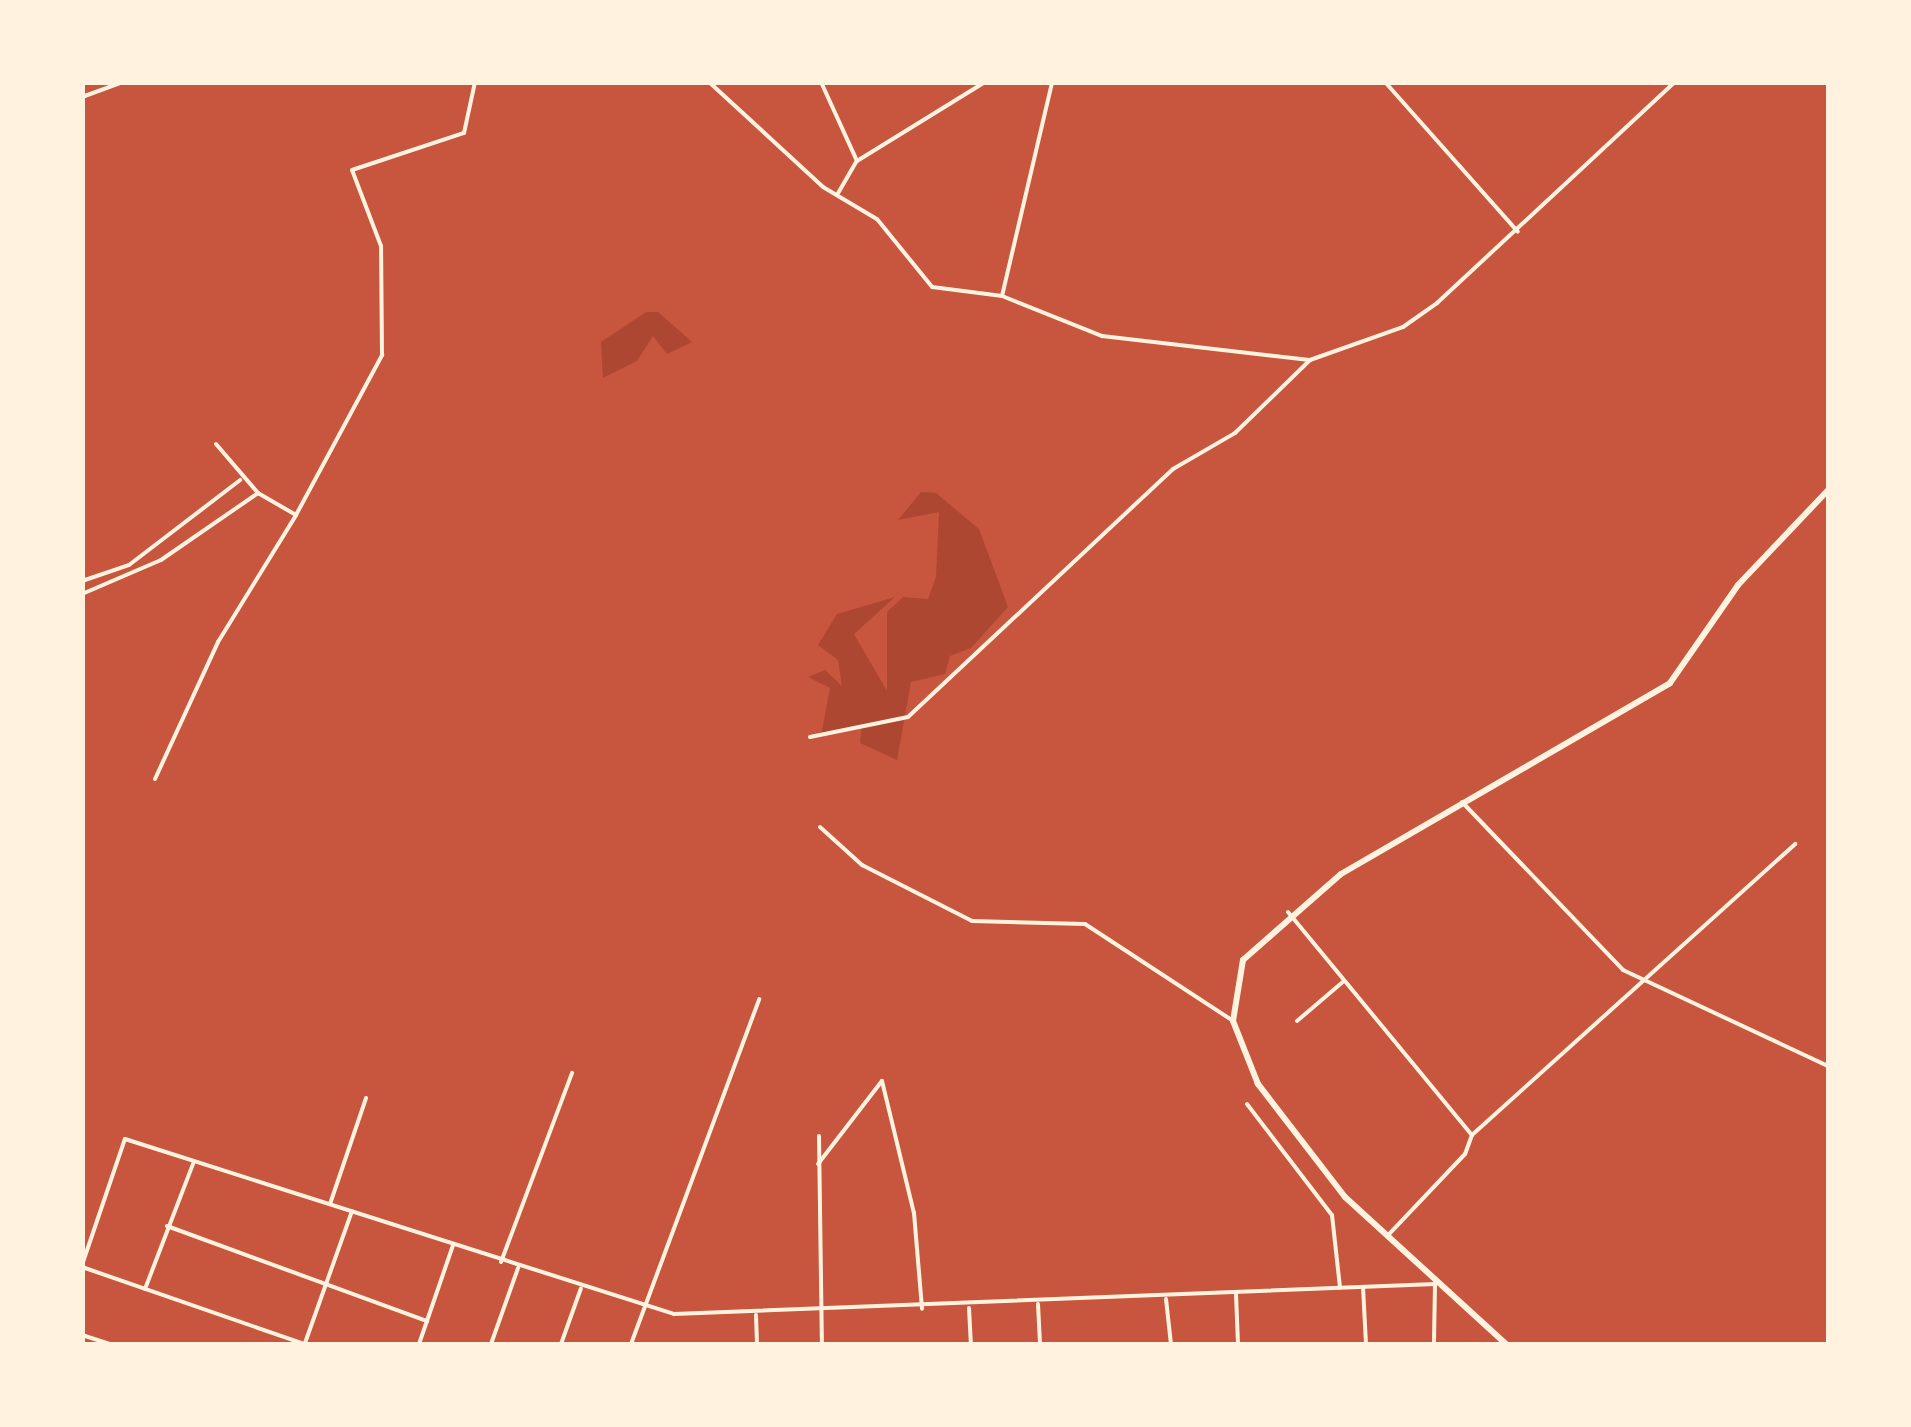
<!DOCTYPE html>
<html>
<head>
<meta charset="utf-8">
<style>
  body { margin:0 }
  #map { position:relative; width:1911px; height:1427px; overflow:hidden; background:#c8553d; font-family:Arial,sans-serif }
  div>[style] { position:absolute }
  .green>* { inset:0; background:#ae4732 }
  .minor>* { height:4px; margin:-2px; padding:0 2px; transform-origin:2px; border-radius:2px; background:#fff3e0 }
  .secondary>* { height:6px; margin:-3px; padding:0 3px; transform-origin:3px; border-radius:3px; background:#fff3e0 }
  span { translate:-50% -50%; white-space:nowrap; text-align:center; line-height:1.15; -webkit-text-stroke:10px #fff3e0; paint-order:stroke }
  .frame { position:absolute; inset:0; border:85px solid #fff3e0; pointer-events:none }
</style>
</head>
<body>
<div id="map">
  <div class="green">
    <i style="clip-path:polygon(646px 312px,658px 312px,692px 342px,667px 354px,653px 336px,637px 361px,603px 378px,601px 342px)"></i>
    <i style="clip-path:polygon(921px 492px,936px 493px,979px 529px,1008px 607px,971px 648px,950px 656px,945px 674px,911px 682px,897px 760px,860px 743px,862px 724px,821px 736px,830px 688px,808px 677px,825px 670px,842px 686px,838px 660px,818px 645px,837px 614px,895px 597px,854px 634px,887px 691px,887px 612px,903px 597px,928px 599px,936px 577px,939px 512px,898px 520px)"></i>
  </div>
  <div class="minor">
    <i style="left:709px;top:82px;width:155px;rotate:42.6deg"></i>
    <i style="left:823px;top:187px;width:63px;rotate:30.7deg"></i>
    <i style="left:877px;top:219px;width:87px;rotate:51deg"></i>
    <i style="left:932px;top:287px;width:71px;rotate:7.3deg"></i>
    <i style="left:1002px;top:296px;width:108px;rotate:21.8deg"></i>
    <i style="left:1102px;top:336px;width:209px;rotate:6.6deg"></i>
    <i style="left:1310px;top:360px;width:99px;rotate:-19.5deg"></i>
    <i style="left:1403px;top:327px;width:42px;rotate:-35.2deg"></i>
    <i style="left:1437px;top:303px;width:325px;rotate:-42.9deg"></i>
    <i style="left:821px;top:82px;width:87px;rotate:65.5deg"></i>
    <i style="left:1385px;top:82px;width:200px;rotate:48.4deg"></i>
    <i style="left:82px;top:97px;width:44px;rotate:-20.1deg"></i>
    <i style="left:837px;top:195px;width:39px;rotate:-60deg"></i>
    <i style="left:857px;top:161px;width:150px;rotate:-31.7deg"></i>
    <i style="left:1002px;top:296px;width:220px;rotate:-76.8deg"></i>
    <i style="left:216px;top:444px;width:65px;rotate:49.4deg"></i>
    <i style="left:82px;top:581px;width:50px;rotate:-18.8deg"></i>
    <i style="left:129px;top:565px;width:140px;rotate:-37.4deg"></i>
    <i style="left:82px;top:594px;width:86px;rotate:-23.3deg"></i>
    <i style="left:161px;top:560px;width:118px;rotate:-34.6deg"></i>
    <i style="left:258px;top:493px;width:44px;rotate:30.1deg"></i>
    <i style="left:296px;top:515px;width:182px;rotate:-61.7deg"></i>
    <i style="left:382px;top:355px;width:109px;rotate:-90.5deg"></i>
    <i style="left:381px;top:246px;width:81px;rotate:-110.9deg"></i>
    <i style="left:352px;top:170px;width:118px;rotate:-18.3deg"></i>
    <i style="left:464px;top:133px;width:52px;rotate:-77.8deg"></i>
    <i style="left:810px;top:737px;width:100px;rotate:-11.5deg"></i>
    <i style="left:908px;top:717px;width:363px;rotate:-43.1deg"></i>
    <i style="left:1173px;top:469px;width:72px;rotate:-30.1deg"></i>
    <i style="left:1235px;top:433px;width:105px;rotate:-44.2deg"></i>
    <i style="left:155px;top:779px;width:151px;rotate:-65.3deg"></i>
    <i style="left:218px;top:642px;width:149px;rotate:-58.4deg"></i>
    <i style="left:1462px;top:802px;width:233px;rotate:46.2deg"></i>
    <i style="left:1623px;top:970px;width:226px;rotate:25.1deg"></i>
    <i style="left:820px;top:827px;width:57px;rotate:42.1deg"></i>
    <i style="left:862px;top:865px;width:123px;rotate:27deg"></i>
    <i style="left:972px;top:921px;width:113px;rotate:1.5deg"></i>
    <i style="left:1085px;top:924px;width:177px;rotate:33.2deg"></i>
    <i style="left:1288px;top:912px;width:289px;rotate:50.5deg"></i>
    <i style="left:1472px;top:1135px;width:20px;rotate:110deg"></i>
    <i style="left:1465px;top:1154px;width:110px;rotate:133.5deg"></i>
    <i style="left:1297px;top:1021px;width:62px;rotate:-40.4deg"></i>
    <i style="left:1247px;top:1104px;width:140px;rotate:52.6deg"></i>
    <i style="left:1332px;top:1215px;width:73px;rotate:83.7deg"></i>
    <i style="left:1472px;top:1135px;width:435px;rotate:-42deg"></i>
    <i style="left:819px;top:1136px;width:208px;rotate:89.2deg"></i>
    <i style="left:818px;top:1164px;width:105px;rotate:-52.4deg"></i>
    <i style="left:882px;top:1081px;width:136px;rotate:76.4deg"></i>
    <i style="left:914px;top:1213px;width:96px;rotate:85.2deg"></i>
    <i style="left:330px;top:1204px;width:112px;rotate:-71.2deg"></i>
    <i style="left:167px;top:1226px;width:277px;rotate:20.1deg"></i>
    <i style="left:501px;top:1262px;width:202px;rotate:-69.4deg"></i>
    <i style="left:82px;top:1265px;width:133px;rotate:-71.2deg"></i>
    <i style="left:125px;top:1139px;width:576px;rotate:17.68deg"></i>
    <i style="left:674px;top:1314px;width:762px;rotate:-2.26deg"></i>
    <i style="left:1435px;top:1284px;width:60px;rotate:91deg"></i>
    <i style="left:82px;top:1267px;width:235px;rotate:19.1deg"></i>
    <i style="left:1363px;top:1287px;width:57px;rotate:87deg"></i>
    <i style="left:145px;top:1289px;width:134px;rotate:-69deg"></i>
    <i style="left:1236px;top:1294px;width:50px;rotate:87.7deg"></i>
    <i style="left:1166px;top:1299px;width:45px;rotate:83.7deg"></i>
    <i style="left:1038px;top:1304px;width:40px;rotate:87.1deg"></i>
    <i style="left:969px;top:1308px;width:36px;rotate:87deg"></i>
    <i style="left:756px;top:1315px;width:29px;rotate:88deg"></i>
    <i style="left:82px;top:1335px;width:29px;rotate:18deg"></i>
    <i style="left:305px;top:1343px;width:140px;rotate:-70.4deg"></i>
    <i style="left:419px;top:1344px;width:105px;rotate:-71deg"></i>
    <i style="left:491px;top:1344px;width:81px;rotate:-70.4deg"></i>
    <i style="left:561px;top:1344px;width:59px;rotate:-70.3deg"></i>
    <i style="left:631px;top:1344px;width:368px;rotate:-69.6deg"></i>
  </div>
  <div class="secondary">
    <i style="left:1506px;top:1344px;width:218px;rotate:-137.6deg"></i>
    <i style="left:1345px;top:1197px;width:143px;rotate:-127.6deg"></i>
    <i style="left:1258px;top:1084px;width:68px;rotate:-111.6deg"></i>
    <i style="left:1233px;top:1021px;width:62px;rotate:-80.7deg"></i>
    <i style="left:1243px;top:960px;width:130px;rotate:-41.3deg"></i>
    <i style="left:1341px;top:874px;width:380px;rotate:-30.1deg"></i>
    <i style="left:1670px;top:683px;width:119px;rotate:-55.2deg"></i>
    <i style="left:1738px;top:585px;width:131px;rotate:-46.5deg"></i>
  </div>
  <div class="frame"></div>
</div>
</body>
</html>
